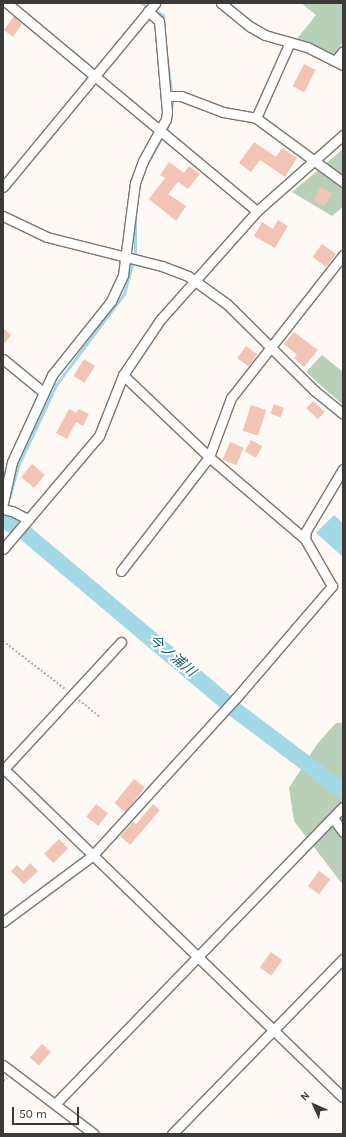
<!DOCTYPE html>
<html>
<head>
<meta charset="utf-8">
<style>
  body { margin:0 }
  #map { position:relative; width:346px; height:1137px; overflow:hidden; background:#fef9f5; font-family:Karla,"Noto Sans JP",sans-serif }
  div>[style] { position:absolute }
  .green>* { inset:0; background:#b8d0b8 }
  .water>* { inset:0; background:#a3d8e6 }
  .stream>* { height:2.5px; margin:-1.25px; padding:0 1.25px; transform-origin:1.25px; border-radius:1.25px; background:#a3d8e6 }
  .river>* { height:16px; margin:-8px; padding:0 8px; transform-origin:8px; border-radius:8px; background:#a3d8e6 }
  .building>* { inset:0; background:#f2c4b5; transform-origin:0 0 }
  .path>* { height:1.5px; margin-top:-0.75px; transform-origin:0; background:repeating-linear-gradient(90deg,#b1adaa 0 2px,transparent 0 4px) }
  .roads { filter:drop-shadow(1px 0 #7a7672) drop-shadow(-1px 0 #7a7672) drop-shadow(0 1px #7a7672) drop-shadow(0 -1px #7a7672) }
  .minor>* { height:9px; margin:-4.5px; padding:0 4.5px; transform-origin:4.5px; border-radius:4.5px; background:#fff }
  span { translate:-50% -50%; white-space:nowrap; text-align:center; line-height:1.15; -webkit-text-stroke:4px #fff; paint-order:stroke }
  .water-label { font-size:14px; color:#105867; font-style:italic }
  .frame { position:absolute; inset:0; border:4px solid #3c3a39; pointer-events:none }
  .north { position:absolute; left:294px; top:1085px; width:40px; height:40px; -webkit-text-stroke:3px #fff; paint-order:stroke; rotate:315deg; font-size:11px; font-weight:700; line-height:16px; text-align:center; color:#3c3a39 }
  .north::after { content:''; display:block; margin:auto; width:14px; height:18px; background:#3c3a39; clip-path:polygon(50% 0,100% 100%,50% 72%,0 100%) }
  .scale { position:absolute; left:12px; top:1107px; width:67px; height:18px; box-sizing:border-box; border:2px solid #3c3a39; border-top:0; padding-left:5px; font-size:12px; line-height:14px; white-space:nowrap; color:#3c3a39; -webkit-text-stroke:3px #fff; paint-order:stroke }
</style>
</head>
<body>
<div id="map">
  <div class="green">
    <i style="clip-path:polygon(301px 3px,343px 3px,343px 42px,334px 54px,296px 40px,316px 15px)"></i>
    <i style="clip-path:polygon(343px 149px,343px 207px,332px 216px,292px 192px)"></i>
    <i style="clip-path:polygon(322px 355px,343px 372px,343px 405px,306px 372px)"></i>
    <i style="clip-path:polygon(336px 723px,343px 723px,343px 885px,294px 821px,289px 788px,317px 744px)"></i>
  </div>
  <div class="water">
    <i style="clip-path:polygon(334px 515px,343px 523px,343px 557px,316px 533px)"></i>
  </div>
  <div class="stream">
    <i style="left:142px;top:3px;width:7px;rotate:34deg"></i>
    <i style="left:153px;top:9px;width:12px;rotate:31deg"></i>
    <i style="left:163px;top:15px;width:7px;rotate:90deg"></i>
    <i style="left:166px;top:49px;width:45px;rotate:82.4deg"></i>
    <i style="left:145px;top:167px;width:47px;rotate:-60.7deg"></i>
    <i style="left:168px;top:126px;width:27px;rotate:-80deg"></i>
    <i style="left:138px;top:188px;width:13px;rotate:-72deg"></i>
    <i style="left:9px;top:498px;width:35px;rotate:-74deg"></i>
    <i style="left:19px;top:464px;width:87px;rotate:-64.9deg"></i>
    <i style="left:56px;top:385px;width:114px;rotate:-53.2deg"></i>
    <i style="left:124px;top:294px;width:41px;rotate:-74.6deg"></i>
    <i style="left:135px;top:254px;width:37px;rotate:-90deg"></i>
  </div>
  <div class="river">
    <i style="left:3px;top:520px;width:24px;rotate:30deg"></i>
    <i style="left:24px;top:532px;width:275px;rotate:40.1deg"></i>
    <i style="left:234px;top:709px;width:136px;rotate:37deg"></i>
  </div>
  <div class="building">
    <i style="clip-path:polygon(14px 16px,22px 24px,13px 37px,4px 30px)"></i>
    <i style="left:304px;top:64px;width:13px;height:25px;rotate:27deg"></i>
    <i style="clip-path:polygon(254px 142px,276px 157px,282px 148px,297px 158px,285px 177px,260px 160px,251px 172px,239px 163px)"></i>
    <i style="clip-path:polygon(169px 162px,184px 173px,189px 166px,200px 174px,188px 189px,178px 182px,168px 194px,186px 206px,176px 221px,149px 199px,165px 178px,160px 175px)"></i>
    <i style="left:321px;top:187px;width:13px;height:15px;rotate:32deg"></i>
    <i style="clip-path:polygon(278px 220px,288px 226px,275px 248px,254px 236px,262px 222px,273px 229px)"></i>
    <i style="left:322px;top:244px;width:17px;height:16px;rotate:36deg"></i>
    <i style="clip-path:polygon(3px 328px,11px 335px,3px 345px)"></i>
    <i style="clip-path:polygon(294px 332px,318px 350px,304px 367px,294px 358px,297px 355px,284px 344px)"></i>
    <i style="left:246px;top:346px;width:14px;height:15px;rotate:36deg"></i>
    <i style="left:84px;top:359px;width:13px;height:20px;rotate:32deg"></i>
    <i style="left:313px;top:401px;width:16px;height:10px;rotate:43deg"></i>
    <i style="left:274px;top:404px;width:11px;height:10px;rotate:22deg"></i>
    <i style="left:251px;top:405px;width:16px;height:27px;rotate:18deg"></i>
    <i style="clip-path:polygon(69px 409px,76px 413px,79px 409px,89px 414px,83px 426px,76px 422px,67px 439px,56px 433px)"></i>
    <i style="left:251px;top:440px;width:13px;height:13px;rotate:29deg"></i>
    <i style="left:230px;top:442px;width:15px;height:19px;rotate:23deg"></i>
    <i style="left:32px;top:464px;width:17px;height:17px;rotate:40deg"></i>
    <i style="left:134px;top:779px;width:14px;height:31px;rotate:39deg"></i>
    <i style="left:96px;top:804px;width:15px;height:16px;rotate:37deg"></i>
    <i style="clip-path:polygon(153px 804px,160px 810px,130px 845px,120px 836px,133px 822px,136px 824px)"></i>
    <i style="left:59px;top:839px;width:13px;height:21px;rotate:45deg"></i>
    <i style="clip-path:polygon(30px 863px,38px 871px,24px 884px,11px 871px,17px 865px,23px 871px)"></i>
    <i style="left:319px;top:871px;width:14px;height:19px;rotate:36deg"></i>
    <i style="left:271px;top:952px;width:14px;height:19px;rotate:36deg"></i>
    <i style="left:42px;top:1044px;width:12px;height:18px;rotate:42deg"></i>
  </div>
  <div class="path">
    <i style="left:3px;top:641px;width:78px;rotate:37.7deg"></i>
    <i style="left:79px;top:700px;width:27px;rotate:39deg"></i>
    <i style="left:3px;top:1081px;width:5px;rotate:-37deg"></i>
  </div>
  <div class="roads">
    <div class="minor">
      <i style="left:7px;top:3px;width:325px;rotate:39.8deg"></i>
      <i style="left:221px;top:3px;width:38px;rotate:39deg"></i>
      <i style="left:251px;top:27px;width:16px;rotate:30deg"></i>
      <i style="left:265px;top:35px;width:44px;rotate:15.9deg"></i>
      <i style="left:307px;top:47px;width:40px;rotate:26.6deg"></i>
      <i style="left:336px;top:60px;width:11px;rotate:-52deg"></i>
      <i style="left:168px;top:96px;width:13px"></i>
      <i style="left:181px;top:96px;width:45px;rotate:20.9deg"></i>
      <i style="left:223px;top:112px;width:34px;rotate:10deg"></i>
      <i style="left:256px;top:118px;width:108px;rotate:36.3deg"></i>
      <i style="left:256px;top:118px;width:83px;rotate:-65.9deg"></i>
      <i style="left:3px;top:187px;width:239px;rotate:-50.4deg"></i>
      <i style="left:3px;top:216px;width:49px;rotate:25.5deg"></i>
      <i style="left:47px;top:237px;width:119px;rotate:14.2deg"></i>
      <i style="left:162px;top:266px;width:28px;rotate:21deg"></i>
      <i style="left:188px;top:276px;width:48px;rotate:35.7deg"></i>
      <i style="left:227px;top:304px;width:124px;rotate:44.7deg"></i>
      <i style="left:315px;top:391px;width:36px;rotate:39deg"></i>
      <i style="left:3px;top:359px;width:52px;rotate:39.5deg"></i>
      <i style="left:123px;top:375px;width:119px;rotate:43.6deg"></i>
      <i style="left:209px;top:457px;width:126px;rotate:40.5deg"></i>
      <i style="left:3px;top:503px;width:42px;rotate:-77.6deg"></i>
      <i style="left:12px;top:462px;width:96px;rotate:-65.3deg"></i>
      <i style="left:52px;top:375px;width:95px;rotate:-51.4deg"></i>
      <i style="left:111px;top:301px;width:29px;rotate:-65deg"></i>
      <i style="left:123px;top:275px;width:93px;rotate:-82.6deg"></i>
      <i style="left:135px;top:183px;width:23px;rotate:-70deg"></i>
      <i style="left:143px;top:161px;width:48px;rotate:-61.3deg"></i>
      <i style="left:166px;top:119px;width:7px;rotate:-82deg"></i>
      <i style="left:167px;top:112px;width:91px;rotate:-95deg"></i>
      <i style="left:159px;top:21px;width:15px;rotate:-138deg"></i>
      <i style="left:3px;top:509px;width:9px;rotate:13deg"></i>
      <i style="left:12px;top:511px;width:18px;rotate:27deg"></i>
      <i style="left:3px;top:549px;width:148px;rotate:-49.7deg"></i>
      <i style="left:99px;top:436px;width:66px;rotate:-68.5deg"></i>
      <i style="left:123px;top:375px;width:66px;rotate:-56.1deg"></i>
      <i style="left:160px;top:320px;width:146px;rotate:-48.3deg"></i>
      <i style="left:257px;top:211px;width:115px;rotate:-41.5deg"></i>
      <i style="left:121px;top:571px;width:144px;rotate:-52.3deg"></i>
      <i style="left:209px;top:457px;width:63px;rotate:-69.6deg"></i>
      <i style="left:231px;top:398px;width:182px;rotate:-51.9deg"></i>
      <i style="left:3px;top:768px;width:473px;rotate:44.1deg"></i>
      <i style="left:3px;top:770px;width:174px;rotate:-47.3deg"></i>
      <i style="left:333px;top:818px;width:17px;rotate:54deg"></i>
      <i style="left:3px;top:922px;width:111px;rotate:-36.6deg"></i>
      <i style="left:92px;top:856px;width:214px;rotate:-47.7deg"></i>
      <i style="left:236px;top:698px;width:148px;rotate:-49.4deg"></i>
      <i style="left:332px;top:586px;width:54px;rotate:-119.9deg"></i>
      <i style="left:305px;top:539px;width:8px;rotate:-83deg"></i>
      <i style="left:306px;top:531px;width:72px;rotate:-59.2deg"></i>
      <i style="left:3px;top:1065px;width:114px;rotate:37.2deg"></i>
      <i style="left:55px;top:1104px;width:414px;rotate:-45.9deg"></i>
      <i style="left:172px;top:1134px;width:245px;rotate:-45.7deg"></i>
    </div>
  </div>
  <div class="water-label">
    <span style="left:172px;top:656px;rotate:40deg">今ノ浦川</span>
  </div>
  <div class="frame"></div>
  <div class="north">N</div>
  <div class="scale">50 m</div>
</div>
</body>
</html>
